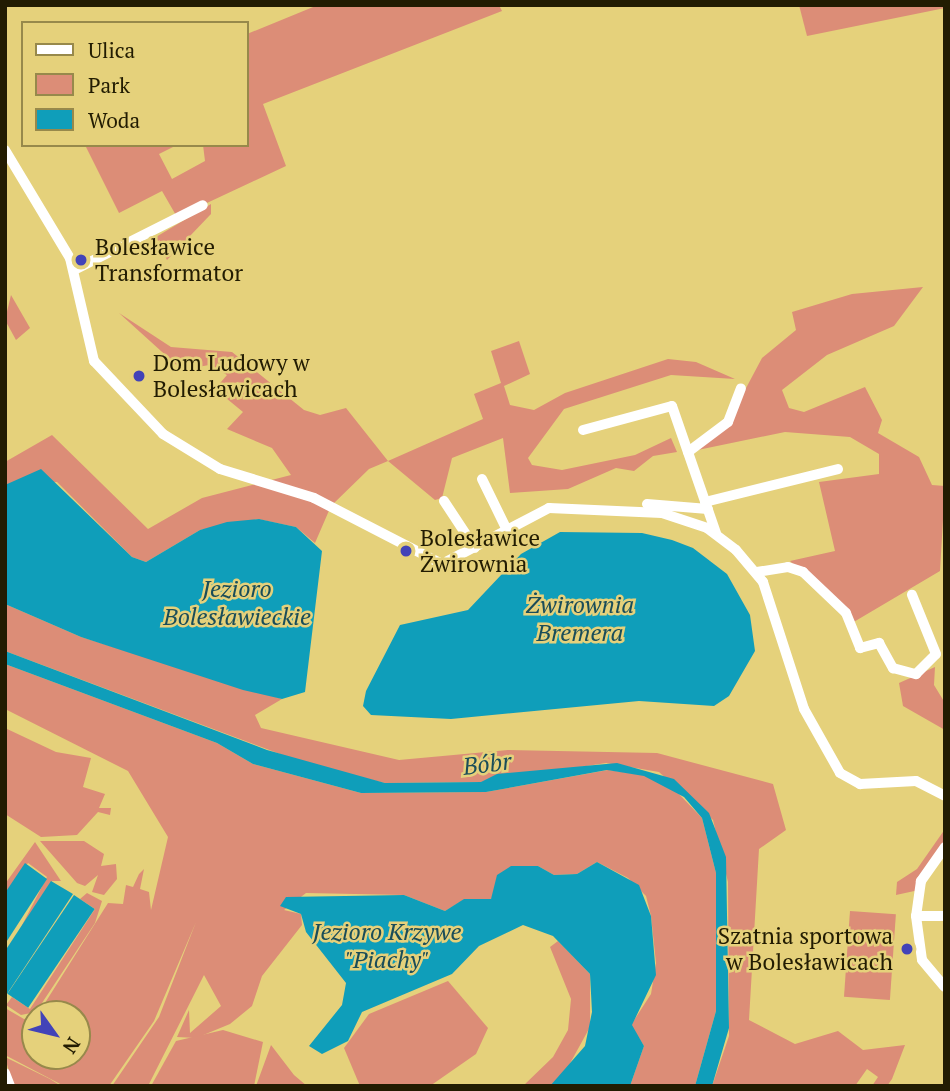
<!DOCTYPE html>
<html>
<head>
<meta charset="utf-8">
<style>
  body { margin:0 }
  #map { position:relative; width:950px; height:1091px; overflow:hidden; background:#e5d17b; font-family:"PT Serif",serif }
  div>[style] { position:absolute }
  .green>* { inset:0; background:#dc8d77; transform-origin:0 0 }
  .water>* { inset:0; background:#0f9eba; transform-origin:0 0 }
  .minor>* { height:10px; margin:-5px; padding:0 5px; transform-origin:5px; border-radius:5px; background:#fff }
  .dots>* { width:19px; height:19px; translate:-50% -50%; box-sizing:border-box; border:4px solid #e5d17b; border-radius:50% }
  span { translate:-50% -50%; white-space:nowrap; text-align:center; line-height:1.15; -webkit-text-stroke:5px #e5d17b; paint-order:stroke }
  .poi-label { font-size:23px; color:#221c02 }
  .left { translate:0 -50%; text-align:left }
  .right { translate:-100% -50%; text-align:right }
  .water-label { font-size:24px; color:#1a4d59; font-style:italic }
  .frame { position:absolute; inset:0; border:7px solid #221c02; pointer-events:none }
  .legend { position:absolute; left:21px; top:21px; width:228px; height:126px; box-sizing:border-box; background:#e5d17b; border:2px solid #97894b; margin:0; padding:9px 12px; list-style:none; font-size:21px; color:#221c02 }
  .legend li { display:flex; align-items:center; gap:14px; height:35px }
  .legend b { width:35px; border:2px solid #97894b }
  .north { position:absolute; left:21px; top:1000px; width:70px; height:70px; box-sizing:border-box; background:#e5d17b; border:2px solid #97894b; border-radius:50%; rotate:124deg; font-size:19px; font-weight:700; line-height:28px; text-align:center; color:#221c02 }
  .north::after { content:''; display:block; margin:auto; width:24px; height:32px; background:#4243b8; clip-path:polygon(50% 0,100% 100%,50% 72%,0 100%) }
</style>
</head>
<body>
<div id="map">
  <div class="green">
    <i style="clip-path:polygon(318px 5px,499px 5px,502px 11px,263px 104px,286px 166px,177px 217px,162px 191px,119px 213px,85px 145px,177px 145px,159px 154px,172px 179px,205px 161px,203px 145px,247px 145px,247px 34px)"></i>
    <i style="clip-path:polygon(799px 5px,945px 5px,945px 8px,807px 36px)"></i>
    <i style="clip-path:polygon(211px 204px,211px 214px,167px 260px,156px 237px)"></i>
    <i style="clip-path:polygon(923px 287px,894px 326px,827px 355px,782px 390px,789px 408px,804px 412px,865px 387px,882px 420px,878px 433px,919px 457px,932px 485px,945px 486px,940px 571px,852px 623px,790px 561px,835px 551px,819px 482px,879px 474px,879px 454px,850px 437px,785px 432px,688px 452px,728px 422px,762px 358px,796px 330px,792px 312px,852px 294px)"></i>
    <i style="clip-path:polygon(11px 295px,30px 328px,16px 340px,5px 320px)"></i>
    <i style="clip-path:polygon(119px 313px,171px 347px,232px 352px,304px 410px,320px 415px,346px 408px,388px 461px,483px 419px,474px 394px,501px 383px,491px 351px,519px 341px,530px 374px,504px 386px,510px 405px,534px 410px,565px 393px,668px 359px,696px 362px,735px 379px,671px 375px,564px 409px,528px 458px,532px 465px,562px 470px,635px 455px,671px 438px,677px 452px,653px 456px,634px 471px,616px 468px,568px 489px,510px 493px,503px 438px,452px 458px,442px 498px,435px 500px,388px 461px,369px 469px,331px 506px,315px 543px,296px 527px,258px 519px,200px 530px,146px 562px,132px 557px,57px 482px,5px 485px,5px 462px,52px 435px,148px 529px,202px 498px,291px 475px,272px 448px,227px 429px,243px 412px,215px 389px,227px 375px,209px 365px,182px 370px)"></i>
    <i style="clip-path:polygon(5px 604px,81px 637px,282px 699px,255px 715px,261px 728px,399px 760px,508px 750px,657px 753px,773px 784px,786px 830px,759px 849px,749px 1020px,795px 1044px,838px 1031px,863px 1050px,905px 1045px,892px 1079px,887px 1086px,872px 1086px,878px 1077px,867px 1069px,855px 1086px,712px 1086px,729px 1036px,728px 882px,713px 820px,659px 772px,606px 763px,482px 782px,385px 783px,312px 766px,5px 651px)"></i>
    <i style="clip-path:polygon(5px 664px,217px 743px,253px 764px,361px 793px,486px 792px,608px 770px,644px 775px,677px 792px,702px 818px,716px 873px,716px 1011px,695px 1086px,630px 1086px,644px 1046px,631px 1025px,651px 994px,656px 963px,651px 916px,646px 896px,628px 878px,597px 862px,577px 874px,554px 875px,538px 866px,511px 867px,491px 899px,465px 899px,445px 911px,404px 895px,306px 893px,284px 910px,301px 914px,302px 925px,262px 976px,252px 1006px,230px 1024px,196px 1038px,177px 1037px,189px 1010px,190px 1033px,221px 1006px,204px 975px,148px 1086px,112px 1086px,159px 1017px,196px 922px,154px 1021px,109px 1086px,64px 1086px,5px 1055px,5px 1008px,24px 1019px,35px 1016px,35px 1056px,77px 1056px,77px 1014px,38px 1014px,108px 903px,123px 904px,126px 885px,133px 887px,139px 874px,144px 869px,140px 889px,149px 892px,151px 910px,168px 837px,128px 771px,5px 709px)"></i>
    <i style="clip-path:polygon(935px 667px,934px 685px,945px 703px,945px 730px,903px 706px,899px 683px)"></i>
    <i style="clip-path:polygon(5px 728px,56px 752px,91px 758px,83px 787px,105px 794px,99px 808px,111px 808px,110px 815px,98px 812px,77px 835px,41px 837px,5px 814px)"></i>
    <i style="clip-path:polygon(945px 829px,945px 854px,919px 890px,896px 895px,897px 882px,917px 869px)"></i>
    <i style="clip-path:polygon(40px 841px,84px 841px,104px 854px,101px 866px,116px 864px,117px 879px,104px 895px,92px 892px,98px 875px,85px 886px,77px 883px)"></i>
    <i style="clip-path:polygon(35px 842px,61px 881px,52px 881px,19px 931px,47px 877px,28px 863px,5px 893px,5px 884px)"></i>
    <i style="clip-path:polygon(87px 893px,102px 901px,95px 923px,36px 1012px,21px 1015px,6px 1005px,12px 997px,30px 1009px,95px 909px,80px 899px)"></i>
    <i style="left:850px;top:911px;width:46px;height:86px;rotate:4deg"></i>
    <i style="clip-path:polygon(558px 941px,590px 974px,590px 1027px,562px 1078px,550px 1086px,523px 1086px,553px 1057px,568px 1030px,571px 999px,550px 947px)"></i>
    <i style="clip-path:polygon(448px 981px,488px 1028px,476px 1054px,430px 1086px,360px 1086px,344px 1048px,369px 1014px)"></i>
    <i style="clip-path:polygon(223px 1030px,263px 1042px,254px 1086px,151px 1086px,176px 1041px)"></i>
    <i style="clip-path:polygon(271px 1045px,294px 1075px,307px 1086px,256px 1086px)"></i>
    <i style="clip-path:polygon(5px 1057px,50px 1079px,61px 1086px,13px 1086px)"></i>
  </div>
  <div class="water">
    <i style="clip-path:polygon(41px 469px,132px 557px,146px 562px,200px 530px,227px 522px,259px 519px,296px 527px,322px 551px,305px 692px,282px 699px,243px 690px,81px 637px,5px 604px,5px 485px)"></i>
    <i style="clip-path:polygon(560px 532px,642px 533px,672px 540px,693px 548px,727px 574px,750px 615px,755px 651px,729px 696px,714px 706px,639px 701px,451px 719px,371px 715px,363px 706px,366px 691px,400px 625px,468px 610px,521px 554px)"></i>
    <i style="clip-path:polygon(5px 651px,267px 750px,385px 783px,481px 782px,497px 774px,617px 763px,674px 779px,709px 813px,726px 857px,729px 1028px,712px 1086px,695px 1086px,716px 1011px,716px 873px,702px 818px,684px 797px,644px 776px,607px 770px,486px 792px,361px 793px,253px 764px,217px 743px,5px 664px)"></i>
    <i style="clip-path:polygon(597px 862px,639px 885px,651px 916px,656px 975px,632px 1025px,644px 1046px,630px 1086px,550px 1086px,585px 1046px,592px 1012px,590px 974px,553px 936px,523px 925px,479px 946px,452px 974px,362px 1012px,348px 1041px,322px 1054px,309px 1046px,342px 1005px,346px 983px,306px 932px,301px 914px,280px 906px,286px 897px,404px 895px,445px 911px,464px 899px,491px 899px,497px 875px,511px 866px,538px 866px,554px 875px,577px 874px)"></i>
    <i style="clip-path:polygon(25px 863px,47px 879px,5px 944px,5px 893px)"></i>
    <i style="clip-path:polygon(51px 881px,73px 894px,7px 994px,5px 951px)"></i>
    <i style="left:74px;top:895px;width:25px;height:119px;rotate:34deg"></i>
  </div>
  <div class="minor">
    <i style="left:5px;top:150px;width:126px;rotate:59deg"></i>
    <i style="left:70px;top:258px;width:106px;rotate:76.9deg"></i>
    <i style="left:94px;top:361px;width:100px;rotate:46.6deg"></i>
    <i style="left:163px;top:434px;width:67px;rotate:31.6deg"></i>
    <i style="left:220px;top:469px;width:98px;rotate:17.1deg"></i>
    <i style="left:314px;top:498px;width:144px;rotate:27.3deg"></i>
    <i style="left:442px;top:564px;width:121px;rotate:-27.6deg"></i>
    <i style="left:549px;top:508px;width:113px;rotate:2.5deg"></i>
    <i style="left:662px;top:513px;width:47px;rotate:18.4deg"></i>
    <i style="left:707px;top:528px;width:36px;rotate:37deg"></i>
    <i style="left:736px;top:550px;width:42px;rotate:49.8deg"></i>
    <i style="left:763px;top:582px;width:133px;rotate:72.1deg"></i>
    <i style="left:804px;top:709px;width:73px;rotate:60.6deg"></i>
    <i style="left:840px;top:773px;width:23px;rotate:29deg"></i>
    <i style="left:860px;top:784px;width:56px;rotate:-3.1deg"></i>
    <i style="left:916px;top:781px;width:33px;rotate:27deg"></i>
    <i style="left:74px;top:270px;width:144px;rotate:-26.7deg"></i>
    <i style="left:583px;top:430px;width:92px;rotate:-15.1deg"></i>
    <i style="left:672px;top:406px;width:134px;rotate:70.9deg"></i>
    <i style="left:688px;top:452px;width:50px;rotate:-36.9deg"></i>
    <i style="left:728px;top:422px;width:36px;rotate:-69deg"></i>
    <i style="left:482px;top:479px;width:52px;rotate:63.9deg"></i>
    <i style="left:444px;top:501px;width:56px;rotate:56.6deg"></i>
    <i style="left:705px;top:502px;width:137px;rotate:-13.9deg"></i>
    <i style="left:647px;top:504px;width:61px;rotate:4.7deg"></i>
    <i style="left:757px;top:572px;width:31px;rotate:-9deg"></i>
    <i style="left:788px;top:567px;width:16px;rotate:18deg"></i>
    <i style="left:803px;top:572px;width:59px;rotate:43.6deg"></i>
    <i style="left:846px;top:613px;width:38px;rotate:68deg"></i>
    <i style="left:860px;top:648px;width:20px;rotate:-15deg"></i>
    <i style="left:879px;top:643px;width:29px;rotate:61deg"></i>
    <i style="left:893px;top:668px;width:24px;rotate:15deg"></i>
    <i style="left:916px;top:674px;width:28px;rotate:-45deg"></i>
    <i style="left:936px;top:654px;width:64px;rotate:-112.1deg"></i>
    <i style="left:945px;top:847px;width:42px;rotate:125.2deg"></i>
    <i style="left:921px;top:881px;width:35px;rotate:98deg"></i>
    <i style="left:916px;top:916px;width:44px;rotate:82.2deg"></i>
    <i style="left:922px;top:960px;width:35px;rotate:50deg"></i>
    <i style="left:916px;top:916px;width:29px"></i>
    <i style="left:5px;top:1073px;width:14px;rotate:69deg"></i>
  </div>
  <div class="dots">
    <i style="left:81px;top:260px;background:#4243b8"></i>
    <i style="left:139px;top:376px;background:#4243b8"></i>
    <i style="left:406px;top:551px;background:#4243b8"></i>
    <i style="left:907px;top:949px;background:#4243b8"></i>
  </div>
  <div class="poi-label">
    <span class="left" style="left:95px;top:260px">Bolesławice<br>Transformator</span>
    <span class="left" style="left:153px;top:376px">Dom Ludowy w<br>Bolesławicach</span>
    <span class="left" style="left:420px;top:551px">Bolesławice<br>Żwirownia</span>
    <span class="right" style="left:893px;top:949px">Szatnia sportowa<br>w Bolesławicach</span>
  </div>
  <div class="water-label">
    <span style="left:237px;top:603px">Jezioro<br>Bolesławieckie</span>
    <span style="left:580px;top:619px">Żwirownia<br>Bremera</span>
    <span style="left:487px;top:764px;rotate:-7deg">Bóbr</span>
    <span style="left:387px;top:946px">Jezioro Krzywe<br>"Piachy"</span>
  </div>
  <div class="frame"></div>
  <ul class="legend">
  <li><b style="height:9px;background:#fff"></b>Ulica</li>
  <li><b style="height:19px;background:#dc8d77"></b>Park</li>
  <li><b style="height:19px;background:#0f9eba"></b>Woda</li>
  </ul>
  <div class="north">N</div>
</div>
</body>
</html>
